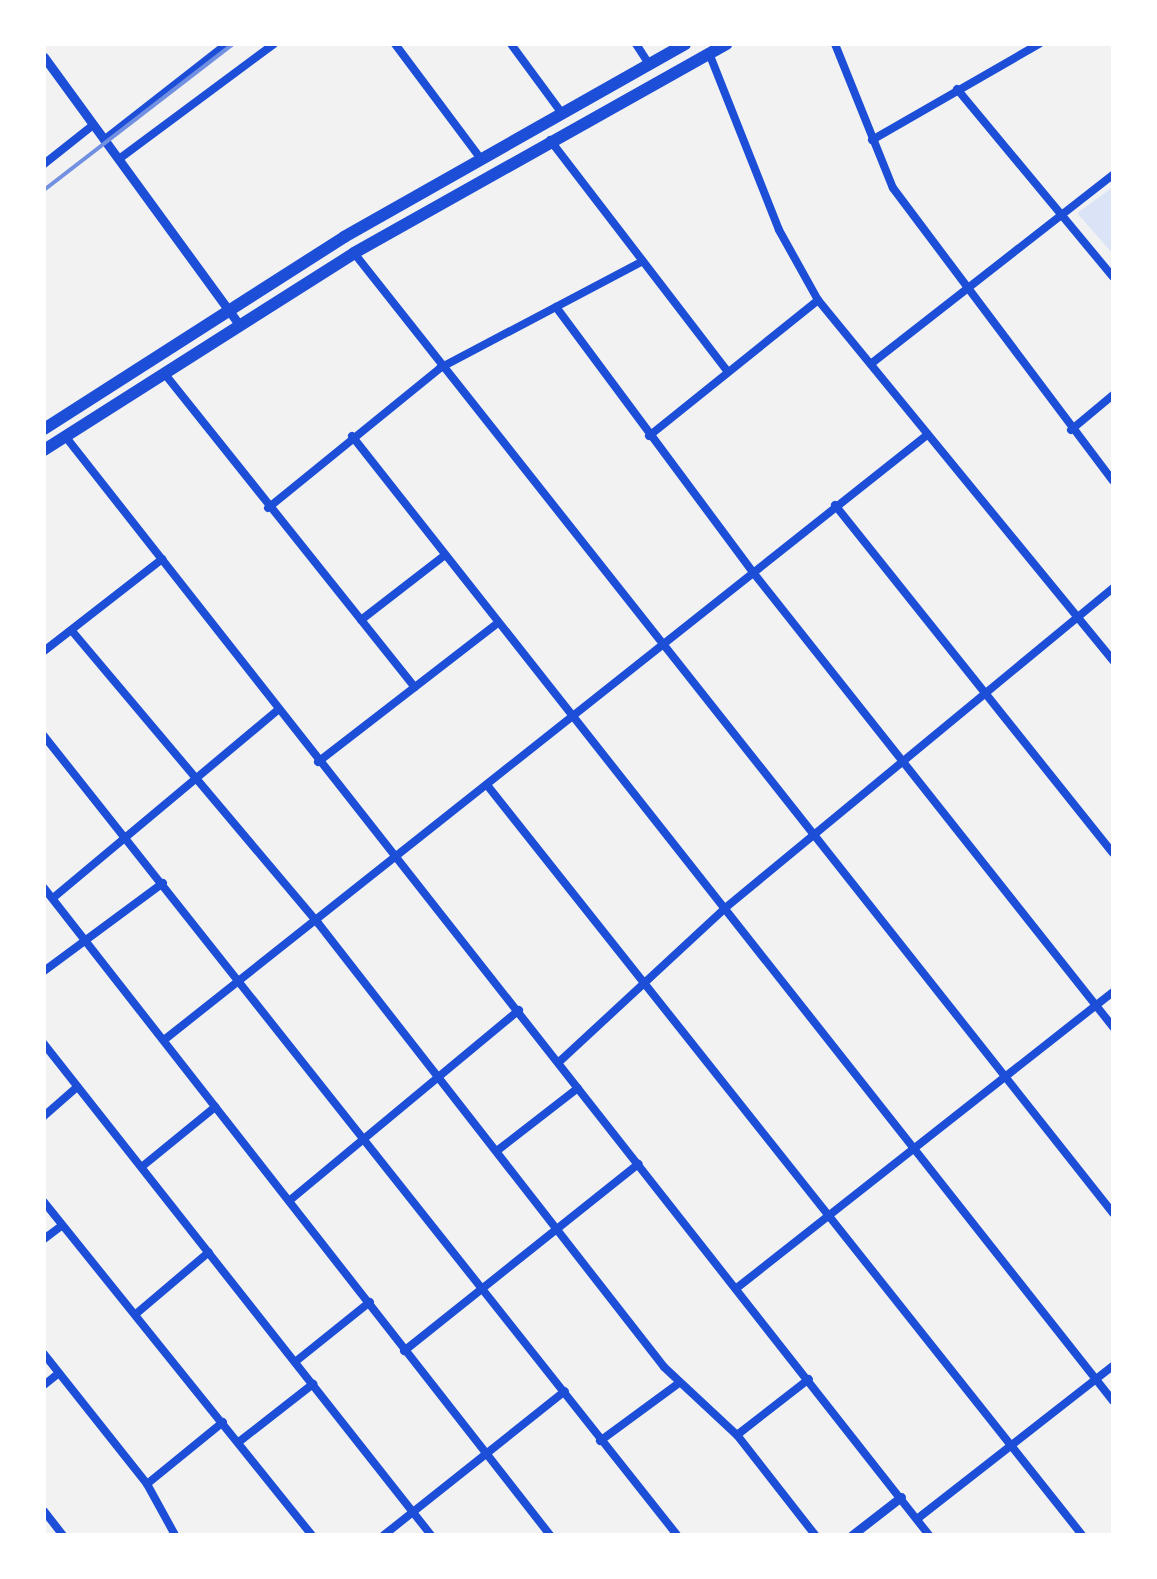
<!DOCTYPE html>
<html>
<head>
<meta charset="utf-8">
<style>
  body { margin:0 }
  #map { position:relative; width:1157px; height:1579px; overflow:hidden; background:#f2f2f2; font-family:"PT Sans",sans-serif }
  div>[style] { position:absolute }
  .green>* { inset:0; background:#dbe4f7 }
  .minor>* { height:8px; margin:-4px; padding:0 4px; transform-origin:4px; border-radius:4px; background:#1d4ed8 }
  .tertiary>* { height:9px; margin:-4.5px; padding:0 4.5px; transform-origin:4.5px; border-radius:4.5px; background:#1d4ed8 }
  .trunk>* { height:12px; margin:-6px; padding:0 6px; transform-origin:6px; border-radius:6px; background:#1d4ed8 }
  .rail>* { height:4px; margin:-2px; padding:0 2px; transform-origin:2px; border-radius:2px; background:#7290e2 }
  span { translate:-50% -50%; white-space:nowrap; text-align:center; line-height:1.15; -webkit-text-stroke:6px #fff; paint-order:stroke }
  .frame { position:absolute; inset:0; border:46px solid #fff; pointer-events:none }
</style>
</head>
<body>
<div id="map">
  <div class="green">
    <i style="clip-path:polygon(1113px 187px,1113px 254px,1077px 213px)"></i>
  </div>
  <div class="minor">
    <i style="left:395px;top:44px;width:144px;rotate:53.2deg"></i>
    <i style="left:511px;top:44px;width:84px;rotate:53.7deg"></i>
    <i style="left:636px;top:44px;width:24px;rotate:57deg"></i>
    <i style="left:835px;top:44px;width:155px;rotate:68.1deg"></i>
    <i style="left:893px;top:188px;width:366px;rotate:53.1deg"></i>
    <i style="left:709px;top:53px;width:190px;rotate:68.4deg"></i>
    <i style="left:779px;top:230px;width:80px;rotate:60.9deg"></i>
    <i style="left:818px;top:300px;width:466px;rotate:50.7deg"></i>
    <i style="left:957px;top:89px;width:244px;rotate:50.3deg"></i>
    <i style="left:104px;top:140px;width:156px;rotate:-38deg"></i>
    <i style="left:550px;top:140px;width:291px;rotate:52.5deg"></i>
    <i style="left:872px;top:140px;width:193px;rotate:-29.9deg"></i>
    <i style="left:119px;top:159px;width:193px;rotate:-36.6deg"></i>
    <i style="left:44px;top:164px;width:63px;rotate:-38.5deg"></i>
    <i style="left:354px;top:253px;width:1224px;rotate:51.67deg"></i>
    <i style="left:556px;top:307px;width:329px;rotate:53.4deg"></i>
    <i style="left:752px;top:571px;width:582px;rotate:51.63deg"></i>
    <i style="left:872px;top:363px;width:306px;rotate:-38deg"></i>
    <i style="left:164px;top:373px;width:402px;rotate:51.4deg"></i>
    <i style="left:1071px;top:430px;width:55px;rotate:-39.8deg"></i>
    <i style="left:65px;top:436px;width:1398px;rotate:51.83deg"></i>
    <i style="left:352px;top:436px;width:1229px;rotate:51.74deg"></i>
    <i style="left:649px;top:436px;width:217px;rotate:-38.8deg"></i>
    <i style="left:835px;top:505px;width:445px;rotate:51.4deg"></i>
    <i style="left:268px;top:508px;width:222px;rotate:-39.1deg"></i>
    <i style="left:440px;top:368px;width:229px;rotate:-27.8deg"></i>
    <i style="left:361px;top:620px;width:106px;rotate:-37.7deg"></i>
    <i style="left:72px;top:631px;width:382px;rotate:49.9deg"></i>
    <i style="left:318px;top:923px;width:563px;rotate:52.07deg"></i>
    <i style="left:664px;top:1367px;width:100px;rotate:43deg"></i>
    <i style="left:737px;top:1435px;width:127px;rotate:52deg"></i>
    <i style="left:44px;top:651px;width:150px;rotate:-37.9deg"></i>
    <i style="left:44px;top:736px;width:1019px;rotate:51.61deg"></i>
    <i style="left:318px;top:762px;width:227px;rotate:-37.7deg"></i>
    <i style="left:487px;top:785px;width:957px;rotate:51.57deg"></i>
    <i style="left:44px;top:888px;width:821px;rotate:51.97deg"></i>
    <i style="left:53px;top:898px;width:293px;rotate:-39.9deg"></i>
    <i style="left:44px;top:971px;width:148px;rotate:-36.5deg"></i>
    <i style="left:164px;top:1040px;width:974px;rotate:-38.41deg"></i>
    <i style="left:44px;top:1044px;width:625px;rotate:51.76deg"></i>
    <i style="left:559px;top:1062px;width:225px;rotate:-42.8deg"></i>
    <i style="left:724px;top:909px;width:504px;rotate:-39.53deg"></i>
    <i style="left:44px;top:1116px;width:44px;rotate:-41.3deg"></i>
    <i style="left:498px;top:1150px;width:101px;rotate:-37.8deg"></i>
    <i style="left:144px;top:1165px;width:92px;rotate:-39.2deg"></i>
    <i style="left:289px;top:1201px;width:299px;rotate:-39.7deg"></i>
    <i style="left:44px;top:1202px;width:427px;rotate:51.2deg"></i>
    <i style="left:44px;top:1239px;width:21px;rotate:-37deg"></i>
    <i style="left:738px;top:1287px;width:477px;rotate:-38.2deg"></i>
    <i style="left:137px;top:1313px;width:94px;rotate:-40.3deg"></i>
    <i style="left:404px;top:1351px;width:300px;rotate:-38.6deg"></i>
    <i style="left:44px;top:1354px;width:166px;rotate:51.6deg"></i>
    <i style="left:147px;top:1484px;width:58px;rotate:61.2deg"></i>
    <i style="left:295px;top:1362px;width:96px;rotate:-38.7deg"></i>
    <i style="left:44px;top:1385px;width:19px;rotate:-39deg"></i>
    <i style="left:737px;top:1435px;width:91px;rotate:-37.9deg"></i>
    <i style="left:240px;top:1441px;width:93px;rotate:-38deg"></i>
    <i style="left:600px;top:1441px;width:98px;rotate:-36.3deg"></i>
    <i style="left:147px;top:1484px;width:98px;rotate:-39.2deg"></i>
    <i style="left:44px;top:1511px;width:31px;rotate:52deg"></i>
    <i style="left:917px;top:1519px;width:249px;rotate:-38deg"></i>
    <i style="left:384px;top:1535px;width:231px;rotate:-38.5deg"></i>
  </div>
  <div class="tertiary">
    <i style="left:44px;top:57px;width:331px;rotate:53.9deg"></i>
    <i style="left:852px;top:1535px;width:62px;rotate:-37.8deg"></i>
  </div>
  <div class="trunk">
    <i style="left:44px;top:429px;width:356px;rotate:-32.6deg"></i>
    <i style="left:344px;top:237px;width:392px;rotate:-29.5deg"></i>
    <i style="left:44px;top:450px;width:367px;rotate:-32.4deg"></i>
    <i style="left:354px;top:253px;width:427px;rotate:-29.3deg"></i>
  </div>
  <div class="rail">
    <i style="left:44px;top:190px;width:239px;rotate:-37.7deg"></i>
  </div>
  <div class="frame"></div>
</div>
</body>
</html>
